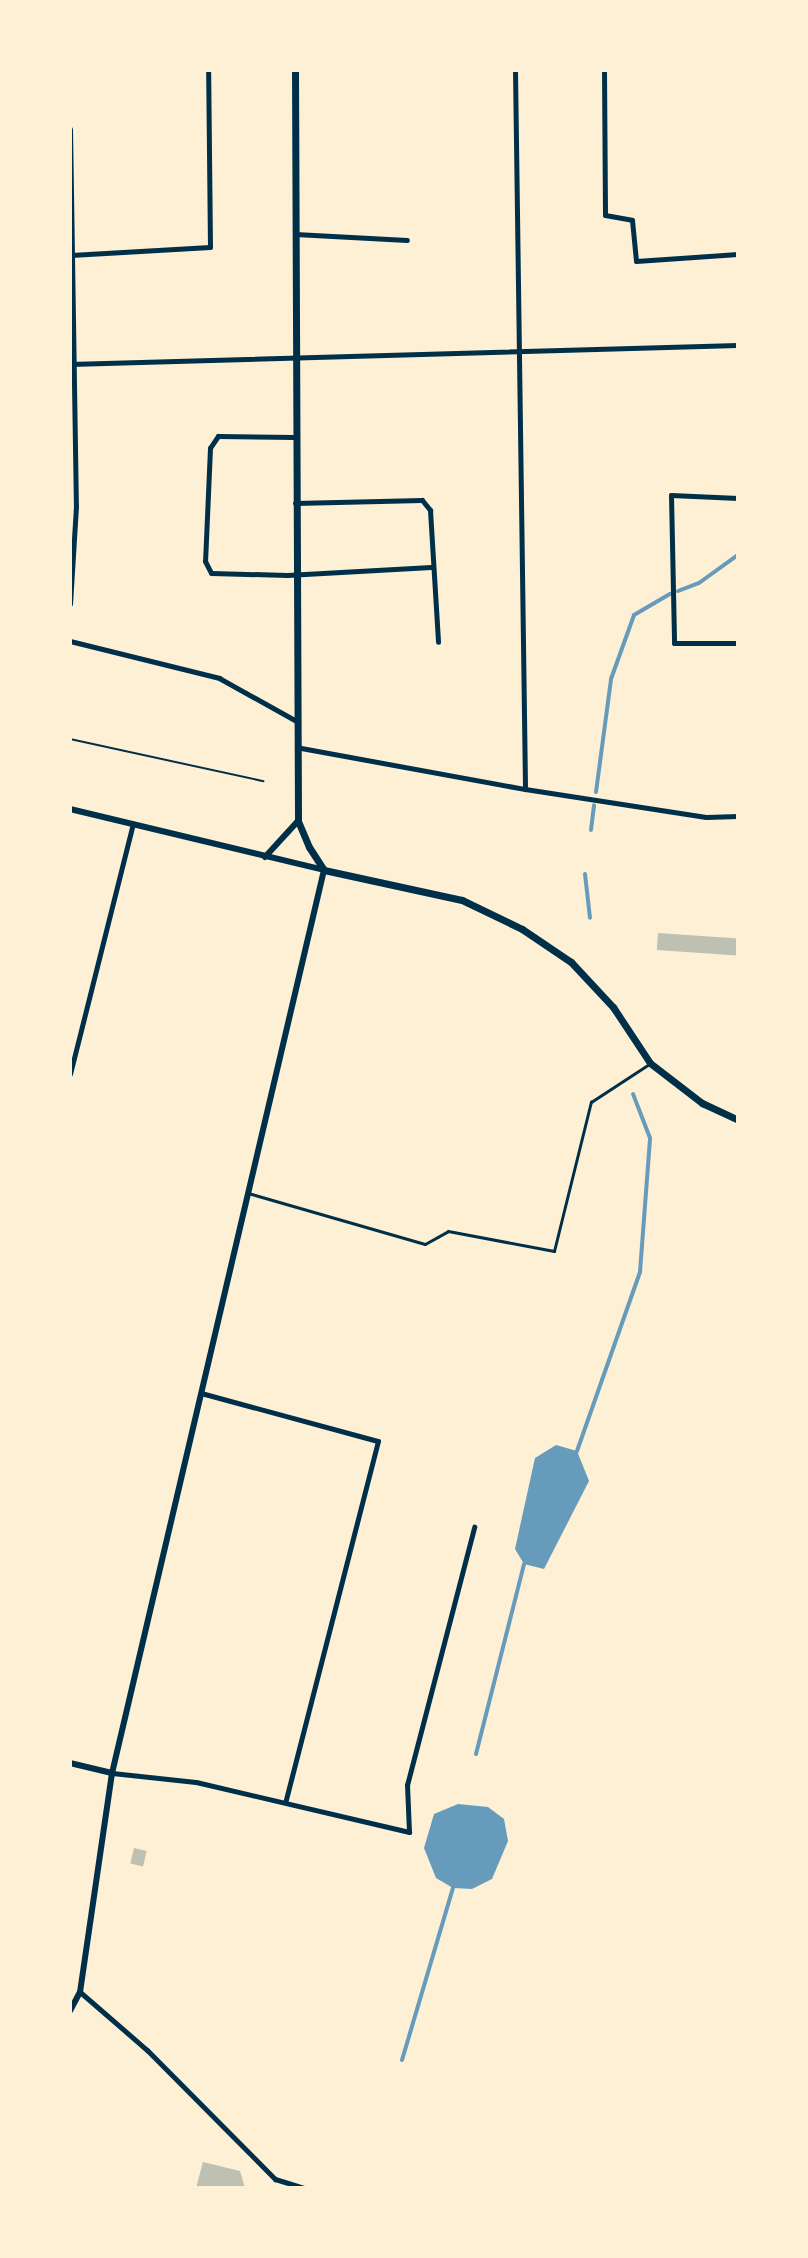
<!DOCTYPE html>
<html>
<head>
<meta charset="utf-8">
<style>
  body { margin:0 }
  #map { position:relative; width:808px; height:2258px; overflow:hidden; background:#fdf0d5; font-family:"PT Sans Narrow",sans-serif }
  div>[style] { position:absolute }
  .water>* { inset:0; background:#669bbc }
  .stream>* { height:4px; margin:-2px; padding:0 2px; transform-origin:2px; border-radius:2px; background:#669bbc }
  .building>* { inset:0; background:#bec0b2; transform-origin:0 0 }
  .path>* { height:2px; margin:-1px; padding:0 1px; transform-origin:1px; border-radius:1px; background:#003049 }
  .service>* { height:3px; margin:-1.5px; padding:0 1.5px; transform-origin:1.5px; border-radius:1.5px; background:#003049 }
  .minor>* { height:5px; margin:-2.5px; padding:0 2.5px; transform-origin:2.5px; border-radius:2.5px; background:#003049 }
  .tertiary>* { height:6px; margin:-3px; padding:0 3px; transform-origin:3px; border-radius:3px; background:#003049 }
  .secondary>* { height:7px; margin:-3.5px; padding:0 3.5px; transform-origin:3.5px; border-radius:3.5px; background:#003049 }
  span { translate:-50% -50%; white-space:nowrap; text-align:center; line-height:1.15; -webkit-text-stroke:8px #fdf0d5; paint-order:stroke }
  .frame { position:absolute; inset:0; border:72px solid #fdf0d5; pointer-events:none }
</style>
</head>
<body>
<div id="map">
  <div class="water">
    <i style="clip-path:polygon(556px 1445px,577px 1451px,589px 1481px,544px 1569px,524px 1564px,515px 1549px,535px 1458px)"></i>
    <i style="clip-path:polygon(458px 1804px,488px 1807px,504px 1819px,508px 1841px,492px 1879px,472px 1889px,453px 1888px,436px 1878px,424px 1848px,434px 1814px)"></i>
  </div>
  <div class="stream">
    <i style="left:678px;top:591px;width:22px;rotate:-21deg"></i>
    <i style="left:699px;top:583px;width:48px;rotate:-35.7deg"></i>
    <i style="left:596px;top:792px;width:114px;rotate:-82.4deg"></i>
    <i style="left:611px;top:679px;width:68px;rotate:-70.2deg"></i>
    <i style="left:634px;top:615px;width:42px;rotate:-30.3deg"></i>
    <i style="left:591px;top:830px;width:25px;rotate:-83deg"></i>
    <i style="left:585px;top:874px;width:44px;rotate:83.5deg"></i>
    <i style="left:577px;top:1451px;width:190px;rotate:-70.6deg"></i>
    <i style="left:640px;top:1272px;width:134px;rotate:-85.7deg"></i>
    <i style="left:650px;top:1138px;width:47px;rotate:-111.1deg"></i>
    <i style="left:476px;top:1754px;width:196px;rotate:-75.8deg"></i>
    <i style="left:402px;top:2060px;width:179px;rotate:-73.5deg"></i>
  </div>
  <div class="building">
    <i style="left:658px;top:933px;width:80px;height:17px;rotate:4deg"></i>
    <i style="left:134px;top:1848px;width:13px;height:16px;rotate:13deg"></i>
    <i style="clip-path:polygon(203px 2162px,240px 2171px,245px 2188px,196px 2188px)"></i>
  </div>
  <div class="path">
    <i style="left:70px;top:739px;width:198px;rotate:12.3deg"></i>
  </div>
  <div class="service">
    <i style="left:248px;top:1193px;width:184px;rotate:16.1deg"></i>
    <i style="left:425px;top:1244px;width:26px;rotate:-29deg"></i>
    <i style="left:448px;top:1231px;width:108px;rotate:10.7deg"></i>
    <i style="left:554px;top:1251px;width:154px;rotate:-76.1deg"></i>
    <i style="left:591px;top:1102px;width:69px;rotate:-33.2deg"></i>
  </div>
  <div class="minor">
    <i style="left:515px;top:70px;width:719px;rotate:89.2deg"></i>
    <i style="left:604px;top:70px;width:145px;rotate:89.6deg"></i>
    <i style="left:605px;top:215px;width:27px;rotate:10deg"></i>
    <i style="left:632px;top:220px;width:41px;rotate:84.4deg"></i>
    <i style="left:636px;top:261px;width:102px;rotate:-3.9deg"></i>
    <i style="left:70px;top:129px;width:377px;rotate:89.1deg"></i>
    <i style="left:76px;top:506px;width:98px;rotate:93.5deg"></i>
    <i style="left:295px;top:234px;width:112px;rotate:3.1deg"></i>
    <i style="left:71px;top:255px;width:139px;rotate:-3.3deg"></i>
    <i style="left:210px;top:247px;width:177px;rotate:-90.6deg"></i>
    <i style="left:70px;top:364px;width:668px;rotate:-1.63deg"></i>
    <i style="left:294px;top:437px;width:76px;rotate:-179.2deg"></i>
    <i style="left:218px;top:436px;width:14px;rotate:124deg"></i>
    <i style="left:210px;top:448px;width:113px;rotate:92.5deg"></i>
    <i style="left:205px;top:561px;width:13px;rotate:63deg"></i>
    <i style="left:211px;top:573px;width:76px;rotate:1.5deg"></i>
    <i style="left:287px;top:575px;width:144px;rotate:-3.2deg"></i>
    <i style="left:738px;top:498px;width:67px;rotate:-177.4deg"></i>
    <i style="left:671px;top:495px;width:148px;rotate:88.8deg"></i>
    <i style="left:674px;top:643px;width:64px"></i>
    <i style="left:295px;top:503px;width:127px;rotate:-1.4deg"></i>
    <i style="left:422px;top:500px;width:13px;rotate:51deg"></i>
    <i style="left:430px;top:510px;width:132px;rotate:86.5deg"></i>
    <i style="left:70px;top:641px;width:154px;rotate:13.9deg"></i>
    <i style="left:219px;top:678px;width:90px;rotate:29.1deg"></i>
    <i style="left:301px;top:748px;width:228px;rotate:10.4deg"></i>
    <i style="left:525px;top:789px;width:183px;rotate:8.8deg"></i>
    <i style="left:706px;top:817px;width:32px;rotate:-2deg"></i>
    <i style="left:70px;top:1074px;width:258px;rotate:-75.9deg"></i>
    <i style="left:201px;top:1393px;width:183px;rotate:15.2deg"></i>
    <i style="left:378px;top:1441px;width:371px;rotate:104.4deg"></i>
    <i style="left:112px;top:1773px;width:84px;rotate:6.1deg"></i>
    <i style="left:196px;top:1782px;width:219px;rotate:13.2deg"></i>
    <i style="left:409px;top:1832px;width:47px;rotate:-92.4deg"></i>
    <i style="left:407px;top:1785px;width:267px;rotate:-75.4deg"></i>
    <i style="left:80px;top:1992px;width:89px;rotate:40.9deg"></i>
    <i style="left:147px;top:2050px;width:182px;rotate:45.2deg"></i>
    <i style="left:275px;top:2179px;width:30px;rotate:17deg"></i>
  </div>
  <div class="tertiary">
    <i style="left:70px;top:809px;width:261px;rotate:13.5deg"></i>
    <i style="left:324px;top:870px;width:928px;rotate:103.21deg"></i>
    <i style="left:112px;top:1773px;width:221px;rotate:98.3deg"></i>
    <i style="left:80px;top:1992px;width:21px;rotate:118deg"></i>
    <i style="left:265px;top:857px;width:49px;rotate:-47.5deg"></i>
    <i style="left:70px;top:1763px;width:43px;rotate:13.4deg"></i>
  </div>
  <div class="secondary">
    <i style="left:295px;top:70px;width:751px;rotate:89.77deg"></i>
    <i style="left:298px;top:821px;width:28px;rotate:67deg"></i>
    <i style="left:309px;top:847px;width:27px;rotate:57deg"></i>
    <i style="left:324px;top:870px;width:141px;rotate:12.3deg"></i>
    <i style="left:462px;top:900px;width:67px;rotate:25.8deg"></i>
    <i style="left:522px;top:929px;width:59px;rotate:34deg"></i>
    <i style="left:571px;top:962px;width:62px;rotate:47deg"></i>
    <i style="left:613px;top:1007px;width:67px;rotate:56.5deg"></i>
    <i style="left:650px;top:1063px;width:66px;rotate:37.6deg"></i>
    <i style="left:702px;top:1103px;width:40px;rotate:25deg"></i>
  </div>
  <div class="frame"></div>
</div>
</body>
</html>
